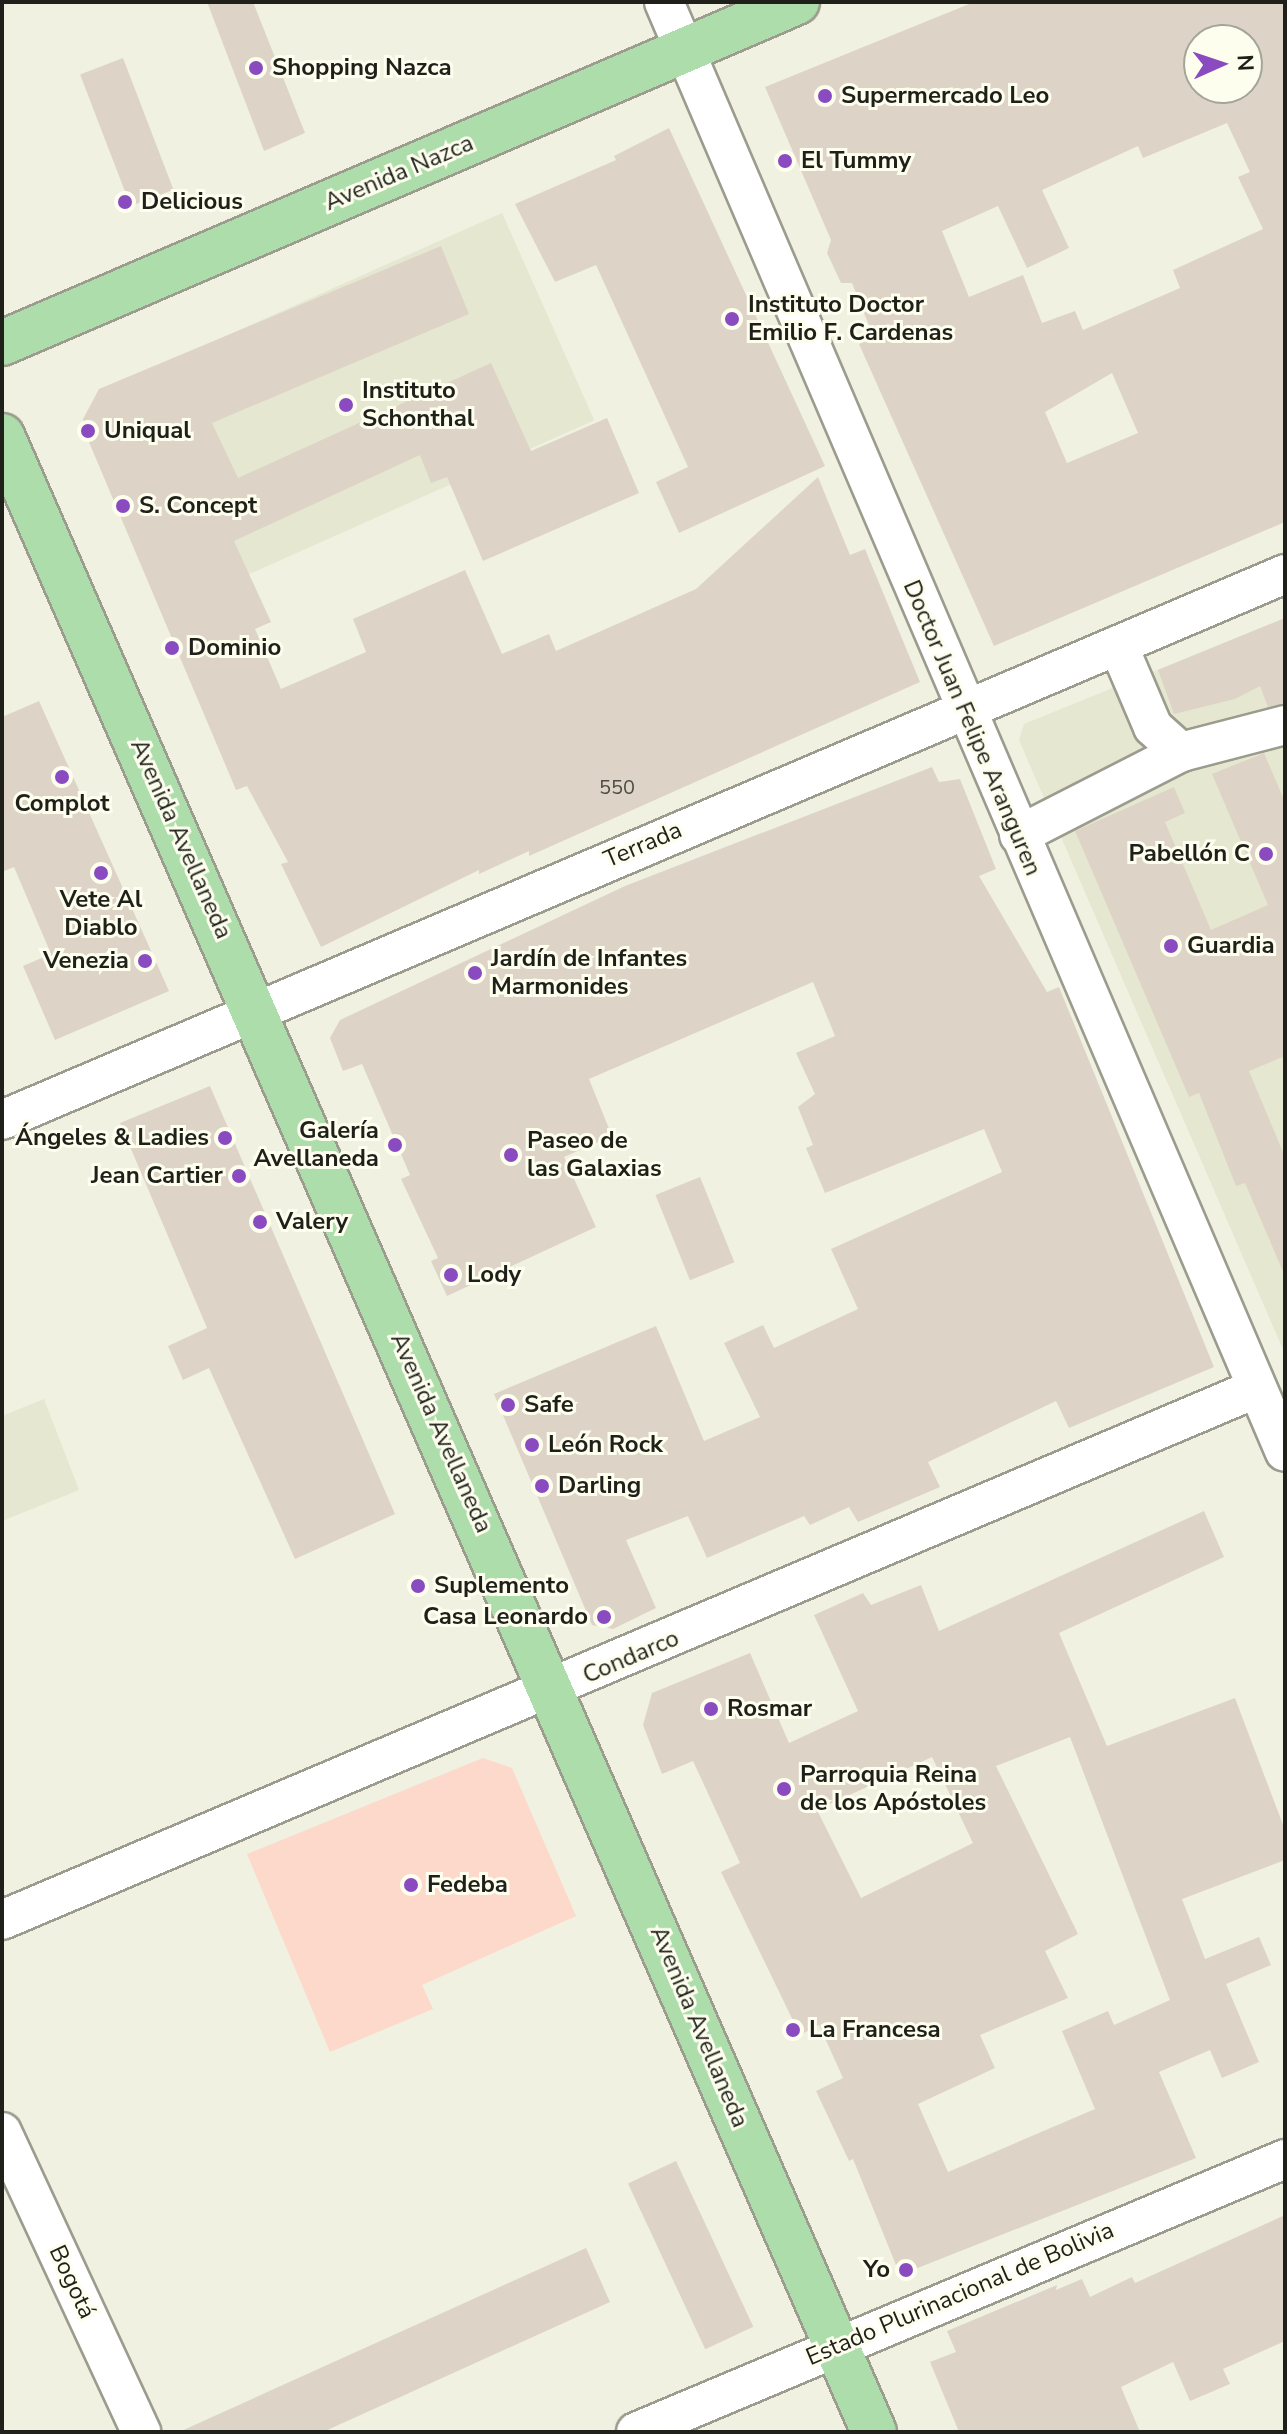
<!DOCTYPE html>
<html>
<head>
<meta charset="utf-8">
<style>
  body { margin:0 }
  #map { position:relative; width:1287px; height:2434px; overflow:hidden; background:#f0f1e1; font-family:"Nunito Sans",sans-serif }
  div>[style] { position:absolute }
  .built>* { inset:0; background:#e5e7d0; transform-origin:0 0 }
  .green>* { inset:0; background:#fcd9ca }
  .building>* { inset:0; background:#ddd4c7; transform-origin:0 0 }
  .roads { filter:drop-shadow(2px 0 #9b9c8d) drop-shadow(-2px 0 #9b9c8d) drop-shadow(0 2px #9b9c8d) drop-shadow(0 -2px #9b9c8d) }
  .minor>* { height:38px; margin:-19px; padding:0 19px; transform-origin:19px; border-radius:19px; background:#fff }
  .major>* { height:44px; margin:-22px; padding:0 22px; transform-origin:22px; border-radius:22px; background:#acddaa }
  .dots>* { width:22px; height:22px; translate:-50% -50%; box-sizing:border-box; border:4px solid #fdfeee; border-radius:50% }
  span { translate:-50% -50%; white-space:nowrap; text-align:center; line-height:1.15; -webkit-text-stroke:6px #fdfeee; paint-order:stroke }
  .number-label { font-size:20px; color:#4e4d45 }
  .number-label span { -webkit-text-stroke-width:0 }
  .poi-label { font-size:24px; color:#1f201a; font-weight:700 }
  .left { translate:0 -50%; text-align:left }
  .right { translate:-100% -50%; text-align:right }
  .street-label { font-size:24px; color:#1f201a }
  .frame { position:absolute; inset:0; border:4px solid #1f201a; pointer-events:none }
  .north { position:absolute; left:1183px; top:24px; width:80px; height:80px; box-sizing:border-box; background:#fdfeee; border:2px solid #a4a599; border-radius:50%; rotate:87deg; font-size:22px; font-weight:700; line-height:32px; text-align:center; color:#1f201a }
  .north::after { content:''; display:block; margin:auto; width:28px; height:36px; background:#8a4bc1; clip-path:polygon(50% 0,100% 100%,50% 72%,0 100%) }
</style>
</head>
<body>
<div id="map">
  <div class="built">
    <i style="left:502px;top:213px;width:227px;height:440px;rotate:66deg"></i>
    <i style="clip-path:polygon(1285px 618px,1285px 1354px,1019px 740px,1024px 724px)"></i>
    <i style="clip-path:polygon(44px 1399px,79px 1490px,2px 1521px,2px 1416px)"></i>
  </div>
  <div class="green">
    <i style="clip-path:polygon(483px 1758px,512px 1768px,576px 1916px,422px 1985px,433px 2009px,330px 2052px,247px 1854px)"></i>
  </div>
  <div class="building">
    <i style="clip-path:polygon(207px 2px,253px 2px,305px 133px,264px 151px)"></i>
    <i style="clip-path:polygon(evenodd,974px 2px,1285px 2px,1285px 522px,994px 646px,859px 344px,874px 338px,852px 283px,841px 283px,827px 253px,831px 240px,765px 87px,974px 2px,1199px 40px,1247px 40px,1247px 88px,1199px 88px,1199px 40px,974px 2px,1227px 123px,1250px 172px,1238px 177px,1263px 229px,1173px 270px,1180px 288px,1083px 330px,1075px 311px,1042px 323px,1023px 275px,969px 297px,942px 231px,998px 206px,1027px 268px,1069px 248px,1042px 190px,1138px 146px,1143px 158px,1227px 123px,974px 2px,1112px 373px,1138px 433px,1067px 463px,1045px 412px,1112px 373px)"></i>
    <i style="left:123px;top:58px;width:141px;height:46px;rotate:69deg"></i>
    <i style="clip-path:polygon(669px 128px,825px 466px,679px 533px,656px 482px,688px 467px,596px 265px,555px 282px,515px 204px,616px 160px,614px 156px)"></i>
    <i style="clip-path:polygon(441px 246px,469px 314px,212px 423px,238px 478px,491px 363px,531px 451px,607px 418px,639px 493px,483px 561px,447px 477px,431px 483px,420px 455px,234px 541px,271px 622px,255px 629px,281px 689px,366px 652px,353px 619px,465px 570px,502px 654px,549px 634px,556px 651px,696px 589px,818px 477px,850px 555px,865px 549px,920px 682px,529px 856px,529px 851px,479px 874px,479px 870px,321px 947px,281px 864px,288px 862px,247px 786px,236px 790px,83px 428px,83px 419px,99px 389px)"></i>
    <i style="clip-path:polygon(1285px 618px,1285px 704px,1268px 707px,1260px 686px,1235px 699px,1174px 714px,1158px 670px)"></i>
    <i style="clip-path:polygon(39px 701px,169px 991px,55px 1040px,23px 966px,51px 954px,14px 867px,2px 872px,2px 717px)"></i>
    <i style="clip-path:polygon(1264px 753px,1285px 802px,1285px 1056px,1249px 1071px,1285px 1157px,1285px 1276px,1245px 1183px,1236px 1186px,1199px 1093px,1189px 1097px,1075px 831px,1174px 787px,1185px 813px,1165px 822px,1211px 930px,1268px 905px,1212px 774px)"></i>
    <i style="clip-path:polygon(932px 767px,939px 782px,960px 779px,996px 869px,979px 876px,1047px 992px,1059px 987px,1214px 1367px,1069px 1428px,1056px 1401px,928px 1462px,940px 1487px,858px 1522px,849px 1507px,810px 1525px,804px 1516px,707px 1558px,688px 1516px,626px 1540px,656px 1608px,613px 1629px,592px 1625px,494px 1394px,656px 1326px,704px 1441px,760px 1417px,724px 1343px,763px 1325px,774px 1348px,858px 1309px,831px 1249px,1002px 1172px,984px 1129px,825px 1193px,806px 1148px,813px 1145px,798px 1107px,815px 1094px,796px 1053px,835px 1036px,813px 982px,589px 1079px,612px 1136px,564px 1157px,596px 1227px,447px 1296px,431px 1261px,438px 1258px,401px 1179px,410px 1175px,362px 1064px,343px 1071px,330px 1038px,340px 1020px,625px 886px)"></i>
    <i style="clip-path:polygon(210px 1086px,395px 1514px,295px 1559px,209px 1368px,183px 1380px,168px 1346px,207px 1328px,120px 1123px)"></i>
    <i style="left:700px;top:1177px;width:92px;height:48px;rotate:68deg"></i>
    <i style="clip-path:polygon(evenodd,1204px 1511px,1224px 1557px,1059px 1633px,1107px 1746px,1235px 1698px,1285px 1830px,1285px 1860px,1182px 1899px,1205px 1959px,1259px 1937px,1271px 1965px,1226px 1984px,1259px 2062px,1222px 2078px,1210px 2050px,1159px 2072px,1196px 2158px,900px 2275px,853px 2159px,849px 2161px,816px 2091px,843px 2078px,819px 2025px,800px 2035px,721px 1872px,740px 1863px,693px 1761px,662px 1774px,643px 1725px,652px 1693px,750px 1653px,789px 1743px,858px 1711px,814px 1615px,863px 1593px,871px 1605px,921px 1585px,939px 1631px,1204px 1511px,1070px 1737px,1170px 2000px,1114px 2025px,1108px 2011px,1062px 2031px,1095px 2109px,948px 2172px,918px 2104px,995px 2068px,980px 2035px,1068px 1998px,1045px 1951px,1078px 1934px,996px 1766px,1070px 1737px,1204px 1511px,932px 1757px,973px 1843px,861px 1898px,817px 1810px,932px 1757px)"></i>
    <i style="left:676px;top:2161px;width:183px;height:53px;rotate:65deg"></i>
    <i style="clip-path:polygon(1285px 2215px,1285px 2341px,1223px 2369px,1230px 2384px,1190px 2401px,1173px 2362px,1121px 2387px,1140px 2432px,959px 2432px,930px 2362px,956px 2352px,947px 2331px,1057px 2285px,1056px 2290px,1082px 2279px,1090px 2297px,1132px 2277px,1135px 2283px)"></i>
    <i style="clip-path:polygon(586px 2248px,610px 2302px,323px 2432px,179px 2432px)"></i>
  </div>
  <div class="roads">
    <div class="minor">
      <i style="left:664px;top:2px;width:1577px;rotate:66.82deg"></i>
      <i style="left:1118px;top:645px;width:89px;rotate:66.9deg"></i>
      <i style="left:1153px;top:727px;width:38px;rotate:42deg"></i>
      <i style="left:1181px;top:752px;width:107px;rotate:-14.6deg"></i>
      <i style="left:1019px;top:835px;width:182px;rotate:-27.1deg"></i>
      <i style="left:2px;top:1120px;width:1394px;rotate:-23.05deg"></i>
      <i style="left:2px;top:1920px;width:1363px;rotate:-22.97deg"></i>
      <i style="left:2px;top:2132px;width:331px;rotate:65.1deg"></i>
      <i style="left:636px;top:2432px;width:704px;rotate:-22.81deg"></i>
    </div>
    <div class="major">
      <i style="left:2px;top:343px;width:865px;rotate:-23.22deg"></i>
      <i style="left:2px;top:436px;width:2178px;rotate:66.4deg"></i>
    </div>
  </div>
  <div class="dots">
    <i style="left:256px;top:68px;background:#8a4bc1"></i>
    <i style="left:825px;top:96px;background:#8a4bc1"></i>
    <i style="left:785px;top:161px;background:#8a4bc1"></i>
    <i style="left:125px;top:202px;background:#8a4bc1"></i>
    <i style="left:732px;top:319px;background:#8a4bc1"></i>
    <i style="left:346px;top:405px;background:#8a4bc1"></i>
    <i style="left:88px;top:431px;background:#8a4bc1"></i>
    <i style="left:123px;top:506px;background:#8a4bc1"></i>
    <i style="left:172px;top:648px;background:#8a4bc1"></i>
    <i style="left:62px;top:777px;background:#8a4bc1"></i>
    <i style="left:1266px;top:854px;background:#8a4bc1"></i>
    <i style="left:101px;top:873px;background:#8a4bc1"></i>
    <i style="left:1171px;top:946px;background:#8a4bc1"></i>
    <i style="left:145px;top:961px;background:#8a4bc1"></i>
    <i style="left:475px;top:973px;background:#8a4bc1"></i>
    <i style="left:225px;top:1138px;background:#8a4bc1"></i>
    <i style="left:395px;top:1145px;background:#8a4bc1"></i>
    <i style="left:511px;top:1155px;background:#8a4bc1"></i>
    <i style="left:239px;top:1176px;background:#8a4bc1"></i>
    <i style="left:260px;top:1222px;background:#8a4bc1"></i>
    <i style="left:451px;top:1275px;background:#8a4bc1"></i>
    <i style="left:508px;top:1405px;background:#8a4bc1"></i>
    <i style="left:532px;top:1445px;background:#8a4bc1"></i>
    <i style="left:542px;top:1486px;background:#8a4bc1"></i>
    <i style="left:418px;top:1586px;background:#8a4bc1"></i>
    <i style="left:604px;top:1617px;background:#8a4bc1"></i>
    <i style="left:711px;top:1709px;background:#8a4bc1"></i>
    <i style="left:784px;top:1789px;background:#8a4bc1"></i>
    <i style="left:411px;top:1885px;background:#8a4bc1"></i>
    <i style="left:793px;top:2030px;background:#8a4bc1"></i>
    <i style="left:906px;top:2270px;background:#8a4bc1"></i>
  </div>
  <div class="number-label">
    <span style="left:617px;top:787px">550</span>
  </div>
  <div class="poi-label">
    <span class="left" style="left:272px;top:68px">Shopping Nazca</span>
    <span class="left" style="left:841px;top:96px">Supermercado Leo</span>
    <span class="left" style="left:801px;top:161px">El Tummy</span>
    <span class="left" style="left:141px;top:202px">Delicious</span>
    <span class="left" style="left:748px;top:319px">Instituto Doctor<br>Emilio F. Cardenas</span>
    <span class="left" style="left:362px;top:405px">Instituto<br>Schonthal</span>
    <span class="left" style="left:104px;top:431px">Uniqual</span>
    <span class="left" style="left:139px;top:506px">S. Concept</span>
    <span class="left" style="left:188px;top:648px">Dominio</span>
    <span style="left:62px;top:804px">Complot</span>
    <span class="right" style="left:1250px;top:854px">Pabellón C</span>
    <span style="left:101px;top:914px">Vete Al<br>Diablo</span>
    <span class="left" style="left:1187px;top:946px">Guardia</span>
    <span class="left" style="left:491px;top:973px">Jardín de Infantes<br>Marmonides</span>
    <span class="right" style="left:129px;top:961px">Venezia</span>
    <span class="right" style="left:379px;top:1145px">Galería<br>Avellaneda</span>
    <span class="right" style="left:209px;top:1138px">Ángeles &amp; Ladies</span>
    <span class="left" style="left:527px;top:1155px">Paseo de<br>las Galaxias</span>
    <span class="right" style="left:223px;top:1176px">Jean Cartier</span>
    <span class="left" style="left:276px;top:1222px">Valery</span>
    <span class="left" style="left:467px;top:1275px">Lody</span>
    <span class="left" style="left:524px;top:1405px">Safe</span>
    <span class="left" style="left:548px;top:1445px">León Rock</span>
    <span class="left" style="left:558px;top:1486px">Darling</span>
    <span class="left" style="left:434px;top:1586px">Suplemento</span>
    <span class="right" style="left:588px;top:1617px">Casa Leonardo</span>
    <span class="left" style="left:727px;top:1709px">Rosmar</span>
    <span class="left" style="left:800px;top:1789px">Parroquia Reina<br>de los Apóstoles</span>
    <span class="left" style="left:427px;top:1885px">Fedeba</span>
    <span class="left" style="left:809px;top:2030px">La Francesa</span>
    <span class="right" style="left:890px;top:2270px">Yo</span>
  </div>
  <div class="street-label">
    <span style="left:399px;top:173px;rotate:-23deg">Avenida Nazca</span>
    <span style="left:972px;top:728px;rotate:67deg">Doctor Juan Felipe Aranguren</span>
    <span style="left:181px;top:839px;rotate:66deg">Avenida Avellaneda</span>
    <span style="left:643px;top:845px;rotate:-23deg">Terrada</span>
    <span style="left:441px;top:1433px;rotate:66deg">Avenida Avellaneda</span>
    <span style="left:631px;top:1657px;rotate:-23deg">Condarco</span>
    <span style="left:699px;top:2027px;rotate:67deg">Avenida Avellaneda</span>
    <span style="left:72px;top:2282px;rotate:65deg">Bogotá</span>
    <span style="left:960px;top:2294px;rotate:-23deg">Estado Plurinacional de Bolivia</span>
  </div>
  <div class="frame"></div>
  <div class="north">N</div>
</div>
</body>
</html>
